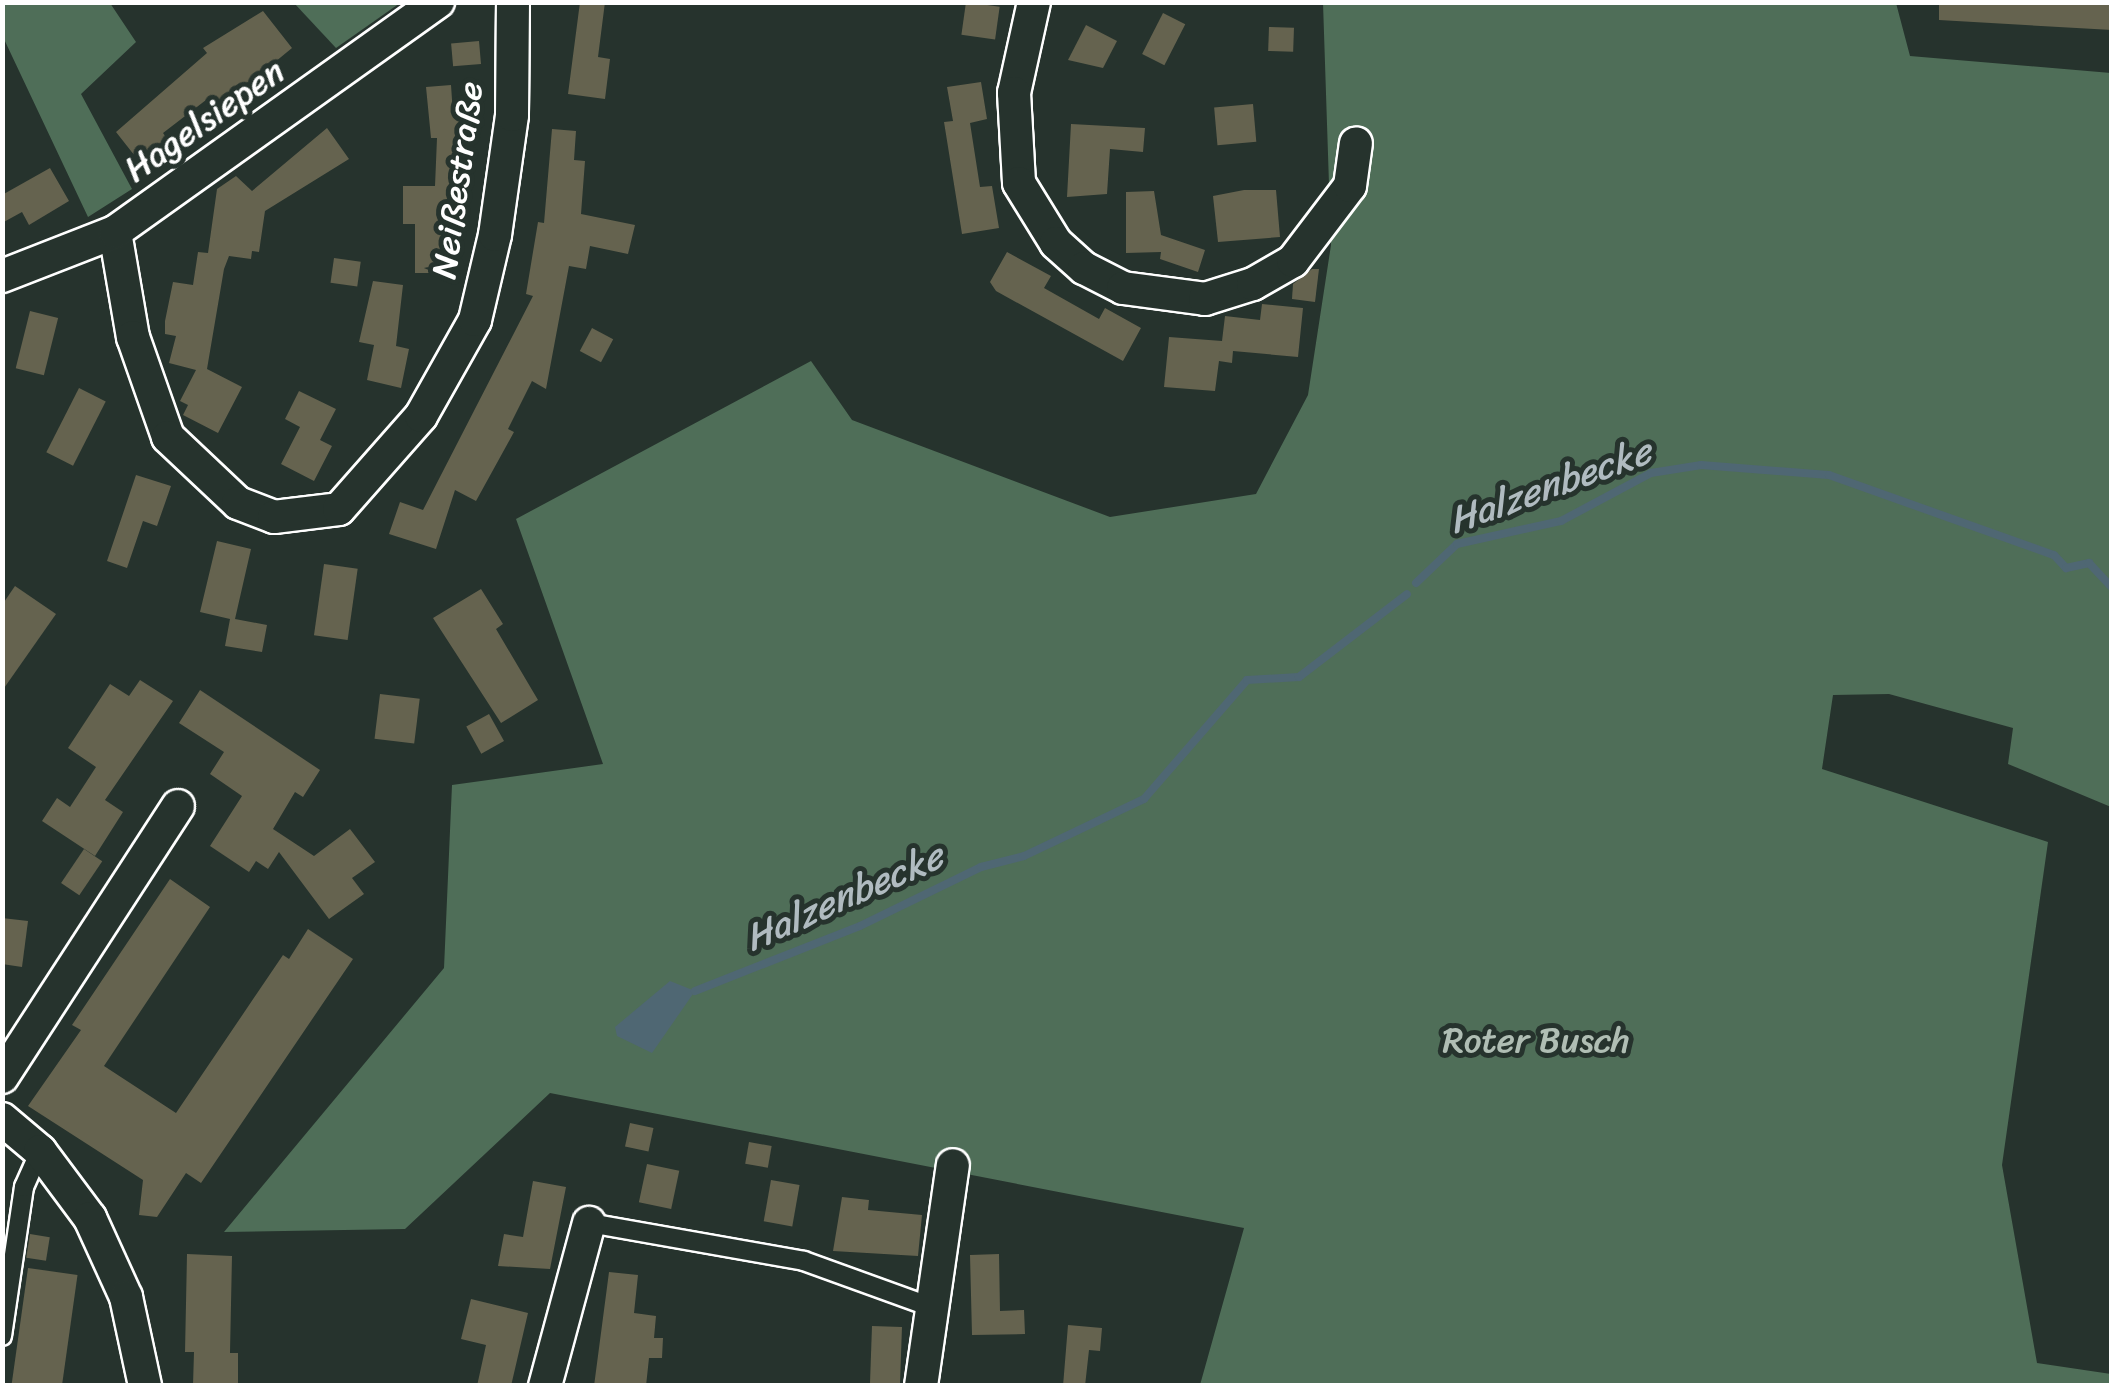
<!DOCTYPE html>
<html>
<head>
<meta charset="utf-8">
<style>
  body { margin:0 }
  #map { position:relative; width:2114px; height:1388px; overflow:hidden; background:#26332d; font-family:Sriracha,sans-serif }
  div>[style] { position:absolute }
  .green>* { inset:0; background:#4f6e58 }
  .water>* { inset:0; background:#4f6773 }
  .stream>* { height:8px; margin:-4px; padding:0 4px; transform-origin:4px; border-radius:4px; background:#4f6773 }
  .building>* { inset:0; background:#65634f; transform-origin:0 0 }
  .roads { filter:drop-shadow(2px 0 #fff) drop-shadow(-2px 0 #fff) drop-shadow(0 2px #fff) drop-shadow(0 -2px #fff) }
  .service>* { height:18px; margin:-9px; padding:0 9px; transform-origin:9px; border-radius:9px; background:#26332d }
  .minor>* { height:32px; margin:-16px; padding:0 16px; transform-origin:16px; border-radius:16px; background:#26332d }
  span { translate:-50% -50%; white-space:nowrap; text-align:center; line-height:1.15; -webkit-text-stroke:10px #26332d; paint-order:stroke }
  .street-label { font-size:35px; color:#fff }
  .park-label { font-size:35px; color:#b0beb4 }
  .water-label { font-size:38px; color:#b0bbc0; font-style:italic }
  .frame { position:absolute; inset:0; border:5px solid #fff; pointer-events:none }
</style>
</head>
<body>
<div id="map">
  <div class="green">
    <i style="clip-path:polygon(2px 3px,110px 3px,136px 42px,81px 94px,132px 189px,88px 217px,3px 37px)"></i>
    <i style="clip-path:polygon(294px 3px,400px 3px,336px 48px)"></i>
    <i style="clip-path:polygon(1323px 3px,1896px 3px,1910px 56px,2111px 73px,2111px 807px,2008px 764px,2013px 728px,1889px 694px,1833px 695px,1822px 769px,2048px 842px,2002px 1165px,2037px 1363px,2111px 1374px,2111px 1385px,1200px 1385px,1244px 1228px,550px 1093px,405px 1229px,224px 1232px,444px 968px,452px 785px,603px 764px,516px 519px,811px 361px,852px 420px,1110px 517px,1256px 494px,1308px 395px,1331px 245px)"></i>
  </div>
  <div class="water">
    <i style="clip-path:polygon(670px 981px,695px 991px,652px 1053px,617px 1036px,615px 1027px)"></i>
  </div>
  <div class="stream">
    <i style="left:1416px;top:583px;width:57px;rotate:-43.6deg"></i>
    <i style="left:1457px;top:544px;width:107px;rotate:-12.5deg"></i>
    <i style="left:1561px;top:521px;width:102px;rotate:-28.1deg"></i>
    <i style="left:1651px;top:473px;width:51px;rotate:-9.1deg"></i>
    <i style="left:1701px;top:465px;width:128px;rotate:4.5deg"></i>
    <i style="left:1829px;top:475px;width:239px;rotate:19.6deg"></i>
    <i style="left:2054px;top:555px;width:18px;rotate:47deg"></i>
    <i style="left:2066px;top:568px;width:24px;rotate:-12deg"></i>
    <i style="left:2089px;top:563px;width:34px;rotate:47deg"></i>
    <i style="left:695px;top:991px;width:177px;rotate:-21.5deg"></i>
    <i style="left:860px;top:926px;width:135px;rotate:-26deg"></i>
    <i style="left:981px;top:867px;width:44px;rotate:-14.3deg"></i>
    <i style="left:1024px;top:856px;width:133px;rotate:-25.4deg"></i>
    <i style="left:1144px;top:799px;width:157px;rotate:-49.1deg"></i>
    <i style="left:1247px;top:680px;width:52px;rotate:-3.3deg"></i>
    <i style="left:1299px;top:677px;width:136px;rotate:-37.5deg"></i>
  </div>
  <div class="building">
    <i style="clip-path:polygon(580px 2px,605px 2px,598px 57px,610px 59px,605px 99px,568px 94px)"></i>
    <i style="left:966px;top:2px;width:34px;height:33px;rotate:8deg"></i>
    <i style="clip-path:polygon(1939px 2px,2112px 2px,2112px 30px,1939px 20px)"></i>
    <i style="clip-path:polygon(263px 11px,292px 48px,275px 62px,278px 66px,235px 100px,230px 94px,212px 108px,206px 100px,163px 133px,170px 143px,142px 165px,116px 132px,207px 53px,203px 48px)"></i>
    <i style="left:1163px;top:13px;width:25px;height:46px;rotate:27deg"></i>
    <i style="clip-path:polygon(1086px 25px,1117px 41px,1103px 68px,1068px 60px)"></i>
    <i style="left:1269px;top:27px;width:25px;height:24px;rotate:2deg"></i>
    <i style="left:479px;top:41px;width:23px;height:28px;rotate:85deg"></i>
    <i style="clip-path:polygon(981px 82px,987px 119px,970px 123px,980px 187px,992px 186px,999px 228px,962px 234px,944px 122px,953px 121px,947px 87px)"></i>
    <i style="clip-path:polygon(451px 85px,453px 114px,468px 113px,472px 155px,459px 156px,454px 273px,415px 273px,415px 224px,403px 224px,403px 186px,435px 186px,437px 138px,431px 138px,426px 87px)"></i>
    <i style="left:1253px;top:104px;width:38px;height:39px;rotate:85deg"></i>
    <i style="clip-path:polygon(1071px 124px,1145px 128px,1143px 152px,1110px 149px,1107px 194px,1067px 197px)"></i>
    <i style="clip-path:polygon(327px 128px,349px 159px,265px 211px,259px 252px,252px 251px,251px 259px,229px 256px,224px 269px,207px 369px,242px 387px,218px 433px,183px 415px,188px 405px,180px 401px,196px 370px,169px 363px,176px 336px,165px 334px,165px 321px,173px 282px,193px 285px,198px 252px,208px 253px,217px 189px,236px 176px,252px 191px)"></i>
    <i style="clip-path:polygon(552px 129px,576px 131px,574px 160px,585px 161px,581px 214px,635px 225px,628px 254px,590px 246px,586px 269px,569px 266px,546px 389px,532px 381px,508px 429px,514px 432px,476px 501px,455px 490px,436px 549px,389px 534px,400px 502px,423px 510px,533px 296px,526px 294px,538px 222px,544px 223px)"></i>
    <i style="clip-path:polygon(50px 168px,69px 201px,29px 225px,22px 212px,2px 223px,2px 195px)"></i>
    <i style="clip-path:polygon(1244px 190px,1276px 190px,1280px 237px,1218px 242px,1213px 196px)"></i>
    <i style="clip-path:polygon(1154px 191px,1161px 235px,1205px 250px,1198px 272px,1160px 259px,1161px 252px,1126px 253px,1126px 192px)"></i>
    <i style="clip-path:polygon(1007px 252px,1051px 276px,1044px 288px,1099px 319px,1105px 308px,1141px 328px,1123px 361px,996px 291px,990px 282px)"></i>
    <i style="left:334px;top:258px;width:27px;height:25px;rotate:8deg"></i>
    <i style="clip-path:polygon(1312px 269px,1319px 269px,1315px 302px,1292px 299px,1293px 284px)"></i>
    <i style="clip-path:polygon(373px 281px,403px 285px,396px 346px,409px 349px,401px 388px,367px 380px,374px 345px,359px 342px)"></i>
    <i style="clip-path:polygon(1262px 304px,1303px 308px,1298px 357px,1233px 351px,1232px 363px,1219px 361px,1215px 391px,1164px 387px,1169px 337px,1222px 341px,1225px 316px,1260px 320px)"></i>
    <i style="left:30px;top:311px;width:29px;height:59px;rotate:14deg"></i>
    <i style="left:592px;top:328px;width:24px;height:26px;rotate:28deg"></i>
    <i style="left:79px;top:388px;width:30px;height:72px;rotate:27deg"></i>
    <i style="clip-path:polygon(299px 391px,336px 409px,320px 440px,332px 446px,314px 481px,281px 464px,300px 427px,285px 419px)"></i>
    <i style="clip-path:polygon(136px 475px,171px 486px,157px 526px,143px 521px,127px 568px,107px 561px)"></i>
    <i style="clip-path:polygon(217px 541px,251px 549px,235px 619px,267px 625px,262px 652px,225px 646px,230px 619px,200px 612px)"></i>
    <i style="left:324px;top:564px;width:34px;height:72px;rotate:8deg"></i>
    <i style="clip-path:polygon(15px 586px,56px 614px,2px 691px,2px 605px)"></i>
    <i style="clip-path:polygon(481px 589px,503px 624px,496px 629px,538px 700px,501px 723px,433px 618px)"></i>
    <i style="clip-path:polygon(140px 680px,173px 701px,105px 800px,123px 812px,95px 856px,42px 821px,57px 798px,70px 807px,96px 767px,68px 748px,110px 684px,129px 696px)"></i>
    <i style="clip-path:polygon(200px 690px,320px 770px,303px 797px,295px 792px,273px 829px,314px 856px,350px 829px,375px 862px,352px 878px,364px 894px,329px 919px,279px 852px,268px 869px,256px 861px,249px 872px,210px 846px,242px 796px,210px 774px,224px 752px,179px 723px)"></i>
    <i style="left:380px;top:694px;width:40px;height:45px;rotate:7deg"></i>
    <i style="left:489px;top:714px;width:31px;height:26px;rotate:61deg"></i>
    <i style="left:84px;top:849px;width:22px;height:41px;rotate:34deg"></i>
    <i style="clip-path:polygon(170px 879px,210px 907px,104px 1066px,176px 1113px,283px 955px,289px 959px,308px 929px,353px 959px,201px 1183px,186px 1173px,157px 1217px,139px 1215px,143px 1180px,28px 1106px,81px 1030px,72px 1025px)"></i>
    <i style="clip-path:polygon(2px 918px,28px 921px,22px 967px,2px 964px)"></i>
    <i style="left:630px;top:1123px;width:24px;height:24px;rotate:12deg"></i>
    <i style="left:749px;top:1142px;width:23px;height:22px;rotate:10deg"></i>
    <i style="left:647px;top:1164px;width:33px;height:39px;rotate:12deg"></i>
    <i style="left:771px;top:1180px;width:29px;height:42px;rotate:10deg"></i>
    <i style="clip-path:polygon(533px 1181px,566px 1187px,550px 1269px,498px 1266px,504px 1234px,523px 1237px)"></i>
    <i style="clip-path:polygon(842px 1197px,869px 1200px,868px 1210px,922px 1215px,918px 1256px,833px 1251px)"></i>
    <i style="left:30px;top:1234px;width:20px;height:24px;rotate:9deg"></i>
    <i style="clip-path:polygon(187px 1254px,232px 1256px,230px 1353px,238px 1353px,238px 1386px,193px 1385px,194px 1352px,185px 1352px)"></i>
    <i style="clip-path:polygon(999px 1254px,1000px 1311px,1024px 1310px,1025px 1334px,972px 1335px,970px 1255px)"></i>
    <i style="left:28px;top:1268px;width:50px;height:119px;rotate:8deg"></i>
    <i style="clip-path:polygon(609px 1272px,638px 1275px,634px 1313px,656px 1316px,654px 1338px,663px 1338px,662px 1358px,649px 1358px,646px 1386px,594px 1386px)"></i>
    <i style="clip-path:polygon(471px 1299px,528px 1313px,511px 1386px,477px 1386px,486px 1345px,461px 1339px)"></i>
    <i style="clip-path:polygon(1068px 1325px,1102px 1328px,1100px 1351px,1089px 1350px,1085px 1386px,1063px 1386px)"></i>
    <i style="left:872px;top:1326px;width:30px;height:60px;rotate:2deg"></i>
  </div>
  <div class="roads">
    <div class="service">
      <i style="left:589px;top:1223px;width:218px;rotate:10deg"></i>
      <i style="left:804px;top:1261px;width:132px;rotate:19.9deg"></i>
      <i style="left:2px;top:1336px;width:151px;rotate:-81.6deg"></i>
      <i style="left:24px;top:1187px;width:39px;rotate:-66deg"></i>
    </div>
    <div class="minor">
      <i style="left:1034px;top:2px;width:93px;rotate:102.4deg"></i>
      <i style="left:1014px;top:93px;width:90px;rotate:86.8deg"></i>
      <i style="left:1019px;top:183px;width:70px;rotate:58.3deg"></i>
      <i style="left:1056px;top:243px;width:38px;rotate:42deg"></i>
      <i style="left:1084px;top:268px;width:44px;rotate:27.1deg"></i>
      <i style="left:1123px;top:288px;width:83px;rotate:7.6deg"></i>
      <i style="left:1205px;top:299px;width:50px;rotate:-17.4deg"></i>
      <i style="left:1253px;top:284px;width:46px;rotate:-29.9deg"></i>
      <i style="left:1293px;top:261px;width:94px;rotate:-52.8deg"></i>
      <i style="left:1350px;top:186px;width:43px;rotate:-82.1deg"></i>
      <i style="left:115px;top:232px;width:107px;rotate:80.3deg"></i>
      <i style="left:133px;top:337px;width:106px;rotate:70.7deg"></i>
      <i style="left:168px;top:437px;width:96px;rotate:43.3deg"></i>
      <i style="left:238px;top:503px;width:39px;rotate:21deg"></i>
      <i style="left:274px;top:517px;width:65px;rotate:-7deg"></i>
      <i style="left:339px;top:509px;width:124px;rotate:-48.6deg"></i>
      <i style="left:421px;top:416px;width:110px;rotate:-60.6deg"></i>
      <i style="left:475px;top:320px;width:87px;rotate:-76.8deg"></i>
      <i style="left:495px;top:235px;width:121px;rotate:-81.9deg"></i>
      <i style="left:512px;top:115px;width:113px;rotate:-89.5deg"></i>
      <i style="left:2px;top:276px;width:121px;rotate:-21.3deg"></i>
      <i style="left:115px;top:232px;width:397px;rotate:-35.5deg"></i>
      <i style="left:2px;top:1077px;width:323px;rotate:-57deg"></i>
      <i style="left:2px;top:1119px;width:50px;rotate:40.1deg"></i>
      <i style="left:40px;top:1151px;width:84px;rotate:53.3deg"></i>
      <i style="left:90px;top:1218px;width:87px;rotate:65.5deg"></i>
      <i style="left:126px;top:1297px;width:91px;rotate:77.9deg"></i>
      <i style="left:545px;top:1386px;width:169px;rotate:-74.9deg"></i>
      <i style="left:921px;top:1386px;width:223px;rotate:-81.8deg"></i>
    </div>
  </div>
  <div class="street-label">
    <span style="left:204px;top:120px;rotate:-35deg">Hagelsiepen</span>
    <span style="left:457px;top:180px;rotate:-82deg">Neißestraße</span>
  </div>
  <div class="park-label">
    <span style="left:1536px;top:1040px">Roter Busch</span>
  </div>
  <div class="water-label">
    <span style="left:1550px;top:486px;rotate:-20deg">Halzenbecke</span>
    <span style="left:844px;top:897px;rotate:-24deg">Halzenbecke</span>
  </div>
  <div class="frame"></div>
</div>
</body>
</html>
